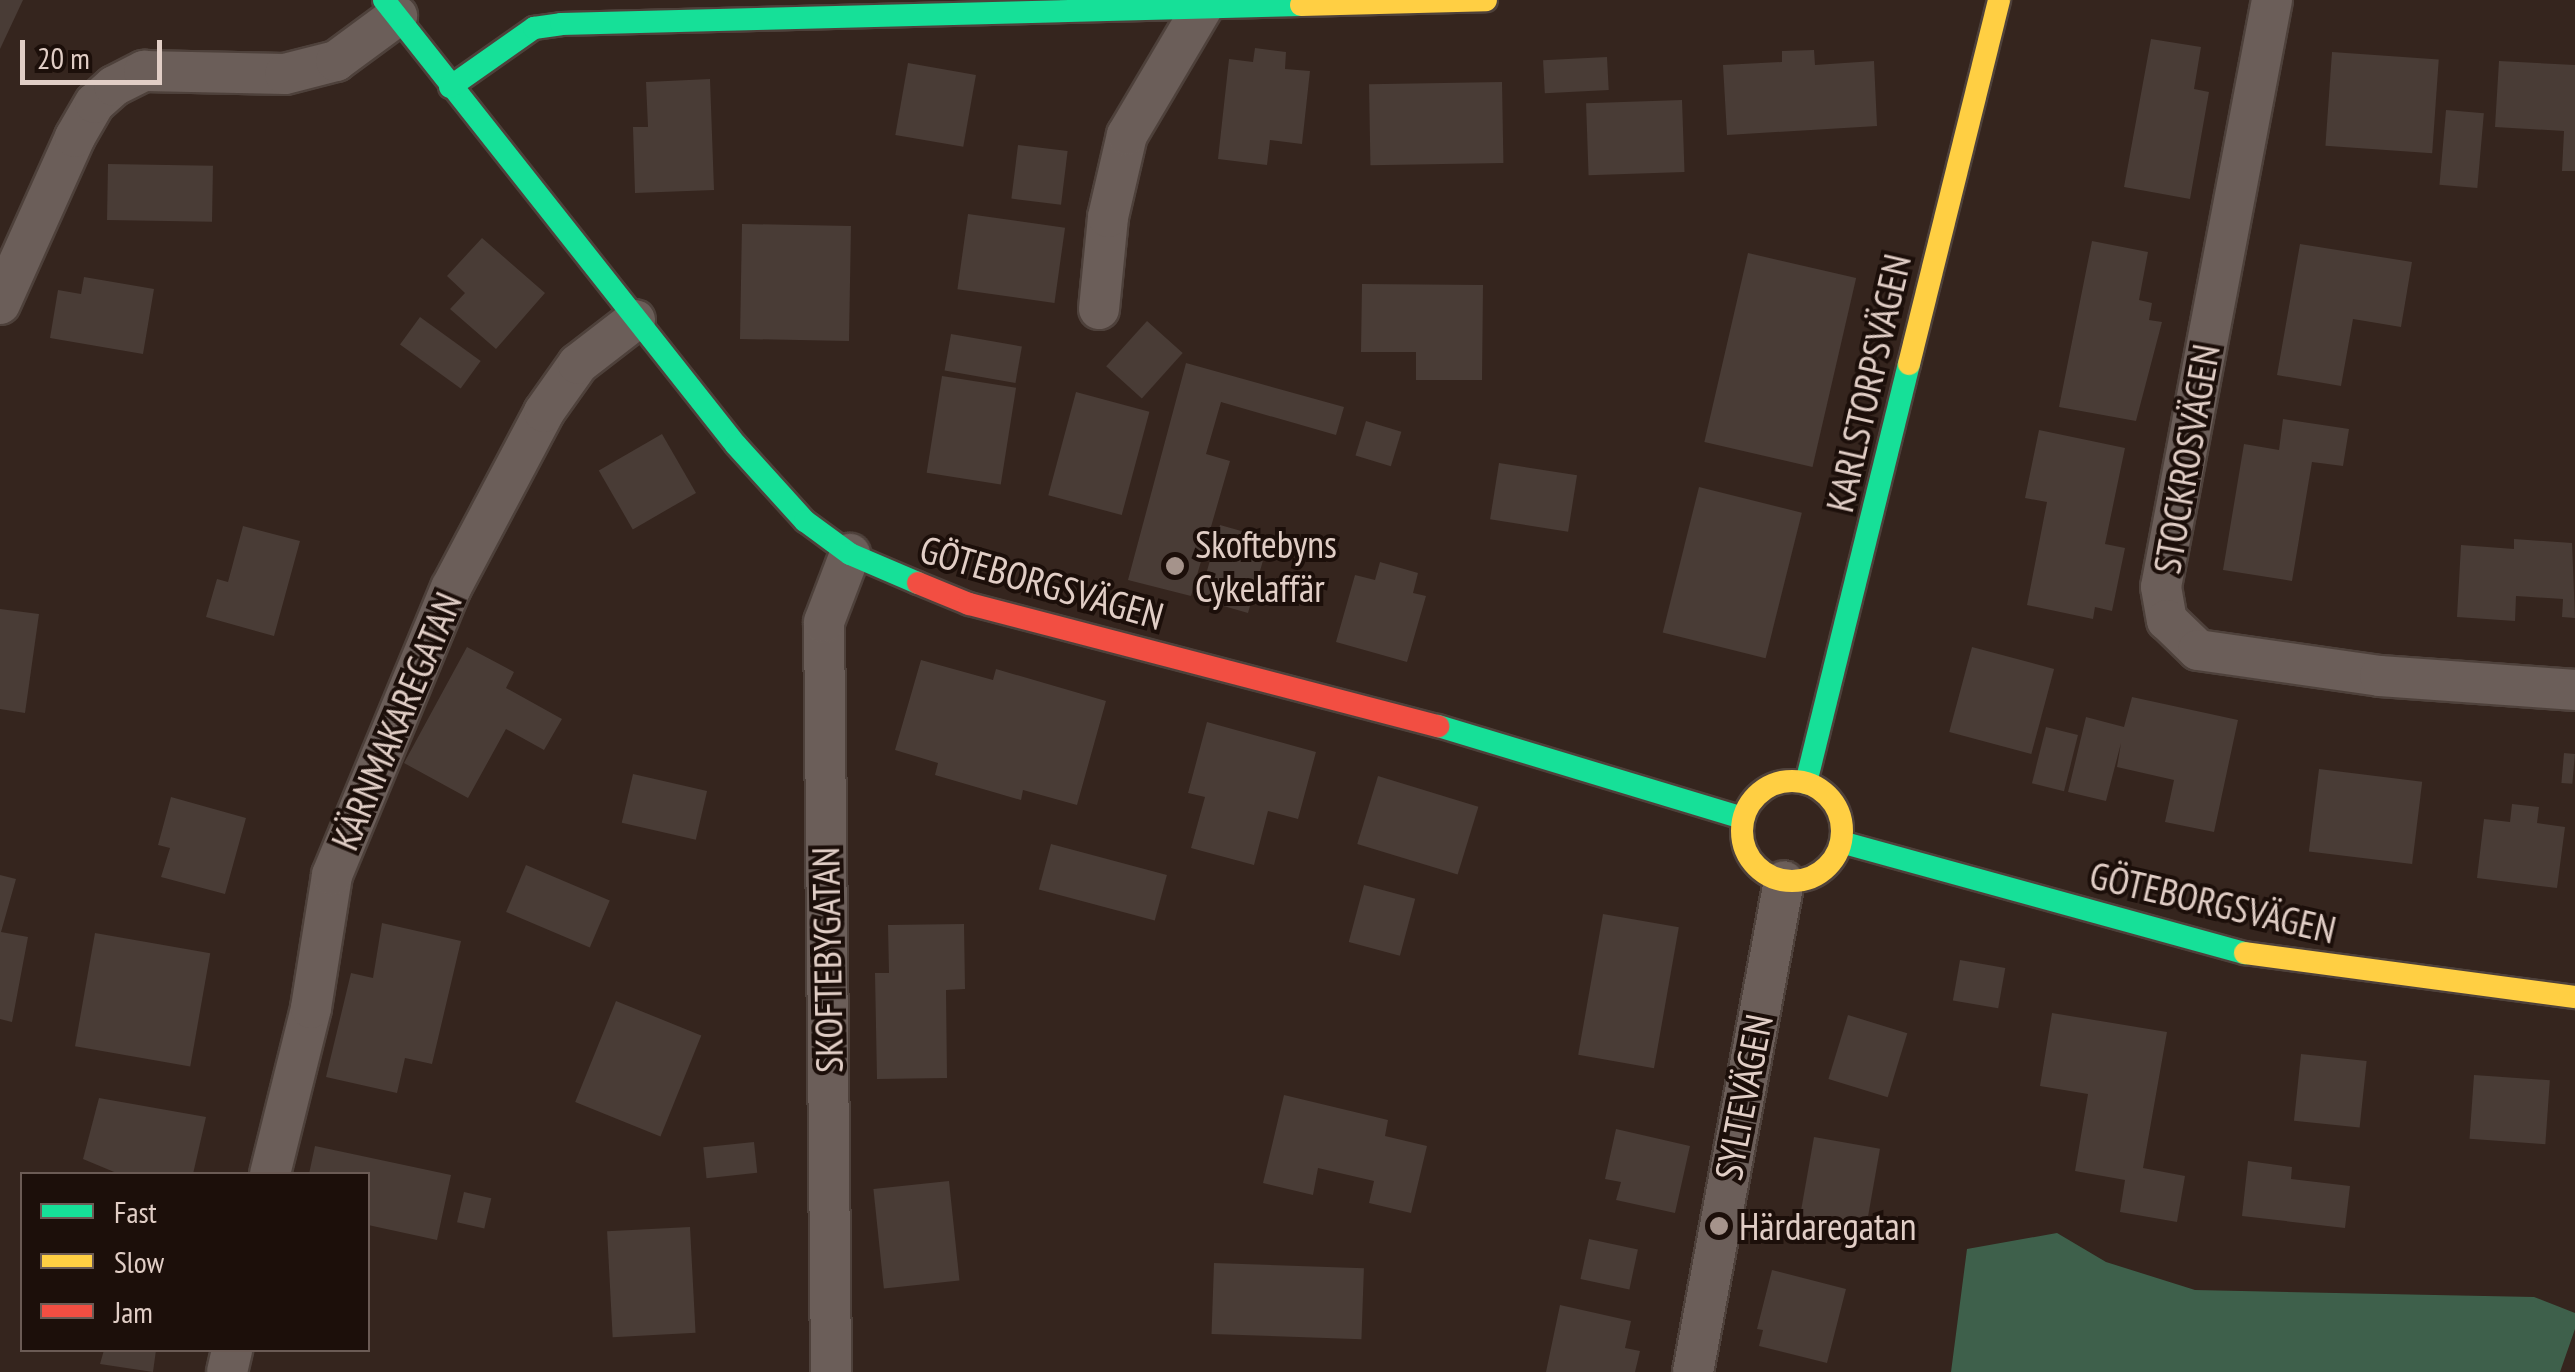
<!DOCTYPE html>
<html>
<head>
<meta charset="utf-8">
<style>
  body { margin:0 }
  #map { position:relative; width:2575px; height:1372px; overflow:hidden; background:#35251e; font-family:"PT Sans Narrow",sans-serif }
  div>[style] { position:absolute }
  .forest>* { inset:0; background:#3e604b }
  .building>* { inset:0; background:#493c36; transform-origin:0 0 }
  .roads { filter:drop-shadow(2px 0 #4e413b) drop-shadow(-2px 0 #4e413b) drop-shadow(0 2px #4e413b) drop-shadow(0 -2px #4e413b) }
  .street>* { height:40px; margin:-20px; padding:0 20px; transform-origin:20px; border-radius:20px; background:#6b5e59 }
  .fast>* { height:22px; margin:-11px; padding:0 11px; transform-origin:11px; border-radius:11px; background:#16e098 }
  .slow>* { height:22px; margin:-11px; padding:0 11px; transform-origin:11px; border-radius:11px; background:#ffcf43 }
  .slow>.ring { margin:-11px; padding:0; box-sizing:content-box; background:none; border:22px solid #ffcf43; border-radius:50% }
  .jam>* { height:22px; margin:-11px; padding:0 11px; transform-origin:11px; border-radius:11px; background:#f24e42 }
  .dots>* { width:28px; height:28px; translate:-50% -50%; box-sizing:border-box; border:5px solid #1c0f0a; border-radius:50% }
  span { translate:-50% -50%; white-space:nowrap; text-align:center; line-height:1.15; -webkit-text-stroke:8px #1c0f0a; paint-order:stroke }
  .street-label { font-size:38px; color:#e1cec6 }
  .poi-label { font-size:38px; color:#e1cec6 }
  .left { translate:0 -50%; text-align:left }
  .legend { position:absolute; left:20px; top:1172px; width:350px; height:180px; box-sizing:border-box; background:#1c0f0a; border:2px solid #6b5b55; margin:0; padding:12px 18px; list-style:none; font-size:30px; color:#e1cec6 }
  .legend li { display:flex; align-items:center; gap:20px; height:50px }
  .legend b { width:50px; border:2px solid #6b5b55 }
  .scale { position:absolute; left:20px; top:40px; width:142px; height:45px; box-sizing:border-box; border:5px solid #e1cec6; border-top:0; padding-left:12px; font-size:30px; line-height:35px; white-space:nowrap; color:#e1cec6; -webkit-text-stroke:8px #1c0f0a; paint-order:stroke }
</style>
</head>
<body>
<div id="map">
  <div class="forest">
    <i style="clip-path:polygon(2057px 1233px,2106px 1262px,2195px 1290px,2534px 1297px,2575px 1313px,2575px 1329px,2560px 1372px,1951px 1372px,1967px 1249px)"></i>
  </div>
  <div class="building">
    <i style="clip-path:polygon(0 0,23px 0,0 49px)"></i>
    <i style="clip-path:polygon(2151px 39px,2201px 47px,2194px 89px,2209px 92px,2190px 199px,2124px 187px)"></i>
    <i style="clip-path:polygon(1255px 48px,1286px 52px,1285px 69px,1310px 71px,1302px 144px,1270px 140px,1267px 165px,1218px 159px,1229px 59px,1253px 62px)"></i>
    <i style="clip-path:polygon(1814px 50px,1815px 65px,1874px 61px,1877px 126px,1727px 135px,1723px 65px,1782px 62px,1782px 51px)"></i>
    <i style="left:2332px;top:52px;width:107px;height:94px;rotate:4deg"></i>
    <i style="left:1607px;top:57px;width:33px;height:64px;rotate:87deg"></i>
    <i style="clip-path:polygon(2499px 61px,2575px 65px,2575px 171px,2562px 171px,2564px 131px,2495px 127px)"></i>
    <i style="left:908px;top:63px;width:69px;height:73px;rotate:10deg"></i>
    <i style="clip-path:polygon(710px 79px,714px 190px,635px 193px,633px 127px,648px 127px,646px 82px)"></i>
    <i style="left:1502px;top:82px;width:81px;height:133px;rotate:89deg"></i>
    <i style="left:1682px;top:100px;width:72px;height:96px;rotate:88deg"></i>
    <i style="left:2446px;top:110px;width:38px;height:75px;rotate:5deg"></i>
    <i style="left:1018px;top:145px;width:50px;height:54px;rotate:7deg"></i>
    <i style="left:108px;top:164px;width:105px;height:56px;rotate:1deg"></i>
    <i style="left:968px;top:214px;width:98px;height:76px;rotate:8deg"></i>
    <i style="left:742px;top:224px;width:109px;height:115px;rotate:1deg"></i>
    <i style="clip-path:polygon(482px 238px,545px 293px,496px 349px,450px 309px,465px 293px,447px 276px)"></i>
    <i style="clip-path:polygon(2092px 241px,2148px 252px,2139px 300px,2152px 303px,2149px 320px,2162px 322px,2136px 421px,2059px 407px)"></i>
    <i style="clip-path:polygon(2300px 244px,2412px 262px,2401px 327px,2353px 319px,2341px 386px,2277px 375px)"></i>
    <i style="left:1748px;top:253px;width:111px;height:194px;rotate:13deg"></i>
    <i style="clip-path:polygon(84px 277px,154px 289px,143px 354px,50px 338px,58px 290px,81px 294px)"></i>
    <i style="clip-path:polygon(1362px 284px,1483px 285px,1482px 380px,1416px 380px,1416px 352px,1361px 352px)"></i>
    <i style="left:420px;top:317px;width:75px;height:34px;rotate:36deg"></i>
    <i style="left:1147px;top:321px;width:48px;height:61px;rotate:42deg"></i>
    <i style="left:951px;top:334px;width:72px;height:37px;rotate:10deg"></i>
    <i style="clip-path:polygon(1186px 363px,1344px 407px,1336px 435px,1221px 402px,1206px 454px,1230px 461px,1191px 596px,1128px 580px)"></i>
    <i style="left:942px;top:376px;width:75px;height:98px;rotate:9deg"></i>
    <i style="left:1076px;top:392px;width:76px;height:107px;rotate:15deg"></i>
    <i style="clip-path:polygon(2283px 419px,2349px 429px,2343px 466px,2312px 462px,2292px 581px,2223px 570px,2244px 444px,2279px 450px)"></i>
    <i style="left:1366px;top:421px;width:37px;height:36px;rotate:17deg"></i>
    <i style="clip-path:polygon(2039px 430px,2125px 448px,2105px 544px,2125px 548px,2112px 611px,2095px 607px,2093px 619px,2027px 605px,2047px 502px,2025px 498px)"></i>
    <i style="left:662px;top:434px;width:68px;height:73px;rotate:60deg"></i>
    <i style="left:1499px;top:463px;width:79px;height:57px;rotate:9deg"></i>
    <i style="left:1699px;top:487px;width:106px;height:150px;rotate:14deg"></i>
    <i style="clip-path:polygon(1220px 525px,1252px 534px,1247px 552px,1264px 557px,1248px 613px,1199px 599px)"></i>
    <i style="clip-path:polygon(243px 526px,300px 541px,274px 636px,206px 617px,217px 579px,228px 582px)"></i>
    <i style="clip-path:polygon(2514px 539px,2572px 543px,2575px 618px,2562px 617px,2563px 599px,2516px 596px,2515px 621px,2457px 617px,2461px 545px,2514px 549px)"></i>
    <i style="clip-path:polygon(1380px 562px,1418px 573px,1413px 593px,1426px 596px,1407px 662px,1336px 642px,1355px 575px,1375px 580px)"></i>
    <i style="clip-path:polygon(0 609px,39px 614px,25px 713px,0 709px)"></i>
    <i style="clip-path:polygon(467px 647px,514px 672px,506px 688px,562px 719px,544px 750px,506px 729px,468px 798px,404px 763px)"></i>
    <i style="left:1972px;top:647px;width:85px;height:88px;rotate:15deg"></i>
    <i style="clip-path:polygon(921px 660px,993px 680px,996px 669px,1106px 701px,1077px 805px,1023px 790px,1021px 800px,935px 775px,938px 763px,895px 750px)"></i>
    <i style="clip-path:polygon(2132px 697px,2238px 720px,2214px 832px,2165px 822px,2174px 780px,2117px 767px,2121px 743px,2106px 801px,2068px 792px,2086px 717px,2124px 727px)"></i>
    <i style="clip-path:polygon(1207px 722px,1316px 752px,1298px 819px,1268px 811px,1254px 865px,1191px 848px,1205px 797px,1188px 793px)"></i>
    <i style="left:2046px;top:727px;width:33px;height:58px;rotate:14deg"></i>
    <i style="left:2564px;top:753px;width:11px;height:30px;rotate:5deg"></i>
    <i style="left:2319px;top:769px;width:104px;height:83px;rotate:7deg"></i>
    <i style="left:633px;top:774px;width:76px;height:50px;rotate:13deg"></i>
    <i style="left:1378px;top:776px;width:105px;height:71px;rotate:17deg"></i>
    <i style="clip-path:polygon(171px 797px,246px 818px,225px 894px,161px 877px,170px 848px,158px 845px)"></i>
    <i style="clip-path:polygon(2512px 804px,2539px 807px,2537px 823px,2565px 827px,2557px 888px,2477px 878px,2484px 819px,2510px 822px)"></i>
    <i style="left:1051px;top:844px;width:120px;height:47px;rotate:15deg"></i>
    <i style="left:526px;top:865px;width:91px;height:51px;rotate:23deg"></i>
    <i style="clip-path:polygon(0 875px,16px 879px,1px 932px,28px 937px,12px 1022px,0 1019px)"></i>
    <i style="left:1364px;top:885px;width:53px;height:59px;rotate:15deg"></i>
    <i style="left:1603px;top:914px;width:77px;height:143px;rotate:10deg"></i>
    <i style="clip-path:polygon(382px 923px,461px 941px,432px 1064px,405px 1058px,397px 1093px,326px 1077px,351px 973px,373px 978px)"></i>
    <i style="clip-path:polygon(964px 924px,965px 989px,946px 990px,947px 1078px,877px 1079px,875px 973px,889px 973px,888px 925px)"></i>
    <i style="left:95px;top:933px;width:117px;height:115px;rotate:10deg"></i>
    <i style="left:1960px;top:960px;width:46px;height:41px;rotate:10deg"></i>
    <i style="left:616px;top:1001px;width:92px;height:109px;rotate:22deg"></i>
    <i style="clip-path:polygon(2052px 1013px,2167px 1032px,2143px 1168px,2185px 1176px,2177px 1222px,2120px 1212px,2125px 1180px,2075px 1171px,2088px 1094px,2040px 1086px)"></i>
    <i style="left:1848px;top:1015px;width:62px;height:67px;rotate:17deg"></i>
    <i style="left:2301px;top:1054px;width:66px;height:67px;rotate:6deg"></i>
    <i style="left:2474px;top:1075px;width:76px;height:64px;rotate:4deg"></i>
    <i style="clip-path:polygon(1284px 1095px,1388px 1120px,1385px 1136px,1427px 1146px,1411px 1213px,1369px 1203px,1374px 1181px,1318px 1168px,1313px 1195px,1263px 1183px)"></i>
    <i style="clip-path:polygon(99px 1098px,206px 1117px,193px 1174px,119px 1174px,83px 1159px)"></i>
    <i style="clip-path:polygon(1616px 1129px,1690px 1146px,1675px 1213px,1616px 1200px,1621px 1182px,1605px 1179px)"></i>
    <i style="left:1814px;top:1137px;width:67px;height:80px;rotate:10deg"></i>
    <i style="left:754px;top:1142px;width:31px;height:51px;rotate:84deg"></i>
    <i style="clip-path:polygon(315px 1146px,451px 1175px,437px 1240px,368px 1225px,368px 1174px,309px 1174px)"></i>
    <i style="clip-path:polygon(2248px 1161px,2292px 1167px,2291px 1179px,2350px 1186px,2345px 1228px,2242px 1216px)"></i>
    <i style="left:949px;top:1181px;width:100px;height:76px;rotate:84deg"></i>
    <i style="left:464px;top:1192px;width:28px;height:31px;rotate:13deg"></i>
    <i style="left:690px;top:1227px;width:106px;height:83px;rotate:87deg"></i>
    <i style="left:1589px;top:1239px;width:50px;height:41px;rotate:12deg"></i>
    <i style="left:1214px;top:1263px;width:150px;height:71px;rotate:2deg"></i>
    <i style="clip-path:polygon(1772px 1270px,1846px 1289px,1827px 1363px,1759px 1346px,1763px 1330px,1757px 1329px)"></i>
    <i style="clip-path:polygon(1560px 1305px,1631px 1321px,1625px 1348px,1640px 1351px,1635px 1372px,1546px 1372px)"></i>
    <i style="clip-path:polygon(104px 1350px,156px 1350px,153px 1372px,100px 1364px)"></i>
  </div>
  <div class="roads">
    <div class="street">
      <i style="left:2272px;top:0;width:597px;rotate:100.71deg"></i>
      <i style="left:2161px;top:587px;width:34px;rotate:80deg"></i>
      <i style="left:2167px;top:620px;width:43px;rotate:44.1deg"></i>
      <i style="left:2198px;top:650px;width:184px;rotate:8.1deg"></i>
      <i style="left:2380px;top:676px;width:196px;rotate:4.1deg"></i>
      <i style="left:0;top:304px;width:183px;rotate:-65.8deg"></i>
      <i style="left:75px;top:137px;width:39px;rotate:-60deg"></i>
      <i style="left:95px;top:103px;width:25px;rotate:-42deg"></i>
      <i style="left:114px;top:86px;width:34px;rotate:-27deg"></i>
      <i style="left:144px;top:71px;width:141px;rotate:1.2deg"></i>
      <i style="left:285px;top:74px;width:53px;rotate:-14.3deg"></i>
      <i style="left:336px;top:61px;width:76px;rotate:-36.4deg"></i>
      <i style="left:1099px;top:309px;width:92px;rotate:-84.4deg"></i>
      <i style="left:1108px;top:217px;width:84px;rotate:-77deg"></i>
      <i style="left:1127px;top:135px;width:147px;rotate:-59.4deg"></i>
      <i style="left:270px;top:1174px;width:171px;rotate:-76.1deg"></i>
      <i style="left:311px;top:1008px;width:135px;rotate:-81deg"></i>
      <i style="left:332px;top:875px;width:311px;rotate:-67.5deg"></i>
      <i style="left:451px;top:588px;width:199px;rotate:-62.1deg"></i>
      <i style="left:544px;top:412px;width:59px;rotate:-54.7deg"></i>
      <i style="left:578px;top:364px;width:72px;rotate:-37.7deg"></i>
      <i style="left:227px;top:1372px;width:23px;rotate:-77deg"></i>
      <i style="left:831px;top:1372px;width:750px;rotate:-90.53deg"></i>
      <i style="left:824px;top:622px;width:73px;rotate:-69.1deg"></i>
      <i style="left:1693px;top:1372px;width:499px;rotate:-79.5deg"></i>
    </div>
    <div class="fast">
      <i style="left:384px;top:0;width:567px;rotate:51.66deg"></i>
      <i style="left:736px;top:445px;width:103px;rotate:47.8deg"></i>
      <i style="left:805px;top:521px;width:56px;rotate:36.3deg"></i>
      <i style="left:850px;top:554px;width:74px;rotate:23.1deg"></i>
      <i style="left:450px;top:87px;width:103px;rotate:-35.1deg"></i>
      <i style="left:534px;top:28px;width:27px;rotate:-8deg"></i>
      <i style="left:561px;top:24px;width:740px;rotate:-1.47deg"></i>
      <i style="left:1438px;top:726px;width:319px;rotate:16.8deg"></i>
      <i style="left:1806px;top:783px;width:431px;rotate:-76.2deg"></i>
      <i style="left:1841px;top:842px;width:419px;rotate:15.4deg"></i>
    </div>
    <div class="slow">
      <i style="left:1301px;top:5px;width:185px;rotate:-1.5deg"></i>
      <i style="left:1909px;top:364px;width:375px;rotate:-76.1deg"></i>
      <i class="ring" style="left:1742px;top:781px;width:78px;height:78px"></i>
      <i style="left:2245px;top:953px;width:333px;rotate:7.6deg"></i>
    </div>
    <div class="jam">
      <i style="left:918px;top:583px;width:55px;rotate:22.4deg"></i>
      <i style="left:969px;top:604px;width:485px;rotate:14.6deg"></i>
    </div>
  </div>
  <div class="dots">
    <i style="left:1175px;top:566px;background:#a5938b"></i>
    <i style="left:1719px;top:1226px;background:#a5938b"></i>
  </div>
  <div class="street-label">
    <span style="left:1868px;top:383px;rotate:-77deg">KARLSTORPSVÄGEN</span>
    <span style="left:2186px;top:459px;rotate:-80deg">STOCKROSVÄGEN</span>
    <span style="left:1042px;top:582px;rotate:16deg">GÖTEBORGSVÄGEN</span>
    <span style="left:396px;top:721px;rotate:-67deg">KÄRNMAKAREGATAN</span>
    <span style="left:2213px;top:902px;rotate:13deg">GÖTEBORGSVÄGEN</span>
    <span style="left:827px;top:960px;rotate:-91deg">SKOFTEBYGATAN</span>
    <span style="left:1743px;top:1097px;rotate:-79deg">SYLTEVÄGEN</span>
  </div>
  <div class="poi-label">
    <span class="left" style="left:1195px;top:566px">Skoftebyns<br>Cykelaffär</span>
    <span class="left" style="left:1739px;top:1226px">Härdaregatan</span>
  </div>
  <ul class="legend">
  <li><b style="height:12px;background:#16e098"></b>Fast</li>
  <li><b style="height:12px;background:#ffcf43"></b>Slow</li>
  <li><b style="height:12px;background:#f24e42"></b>Jam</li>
  </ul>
  <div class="scale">20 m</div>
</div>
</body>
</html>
